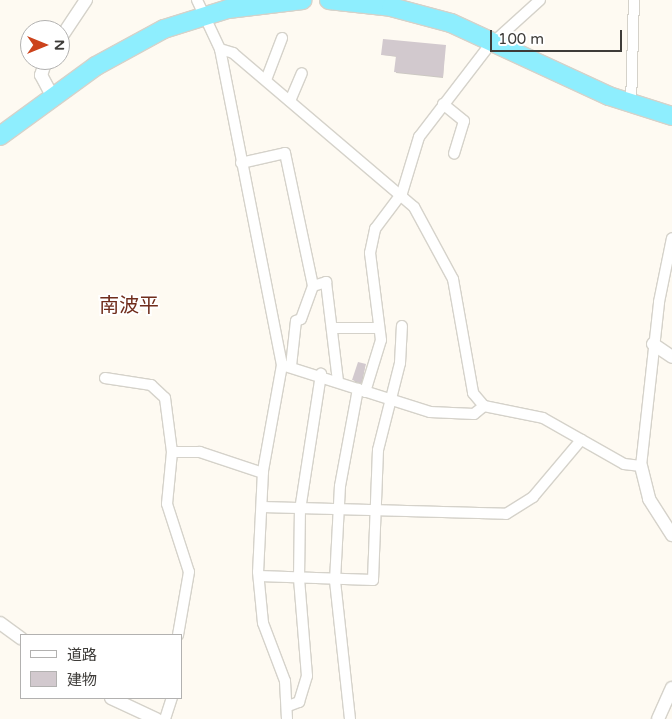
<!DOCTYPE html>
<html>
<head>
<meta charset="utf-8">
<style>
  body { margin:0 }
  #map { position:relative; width:672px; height:719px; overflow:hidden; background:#fefaf2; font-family:"Varela Round","Noto Sans JP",sans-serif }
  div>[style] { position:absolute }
  .shadow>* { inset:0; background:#0003 }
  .building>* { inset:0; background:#d2c9ce }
  .roads { filter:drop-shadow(1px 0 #d5d2ca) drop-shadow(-1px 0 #d5d2ca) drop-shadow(0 1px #d5d2ca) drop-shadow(0 -1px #d5d2ca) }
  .minor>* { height:10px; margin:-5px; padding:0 5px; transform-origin:5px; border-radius:5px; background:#fff }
  .tertiary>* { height:12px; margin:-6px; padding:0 6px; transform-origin:6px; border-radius:6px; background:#fff }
  .trunk>* { height:18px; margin:-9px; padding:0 9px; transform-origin:9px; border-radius:9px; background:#8eeefe }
  span { translate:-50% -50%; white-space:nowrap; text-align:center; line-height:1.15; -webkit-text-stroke:4px #fff; paint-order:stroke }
  .quarter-label { font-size:20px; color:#702d1c }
  .legend { position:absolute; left:20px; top:634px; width:162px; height:65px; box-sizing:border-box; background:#fff; border:1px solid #b2b1b0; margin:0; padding:6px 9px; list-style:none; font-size:15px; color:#3e3c39 }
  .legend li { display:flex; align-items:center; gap:10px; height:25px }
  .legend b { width:25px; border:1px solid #b2b1b0 }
  .north { position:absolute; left:20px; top:20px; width:50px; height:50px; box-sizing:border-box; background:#fff; border:1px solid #b2b1b0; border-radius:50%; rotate:90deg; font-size:14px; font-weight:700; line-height:20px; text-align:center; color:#3e3c39 }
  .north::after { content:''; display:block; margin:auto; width:18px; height:22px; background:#cc431c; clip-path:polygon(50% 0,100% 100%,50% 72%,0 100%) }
  .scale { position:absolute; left:490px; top:30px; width:132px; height:22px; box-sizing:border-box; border:2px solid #3e3c39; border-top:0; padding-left:6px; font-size:15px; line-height:18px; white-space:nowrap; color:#3e3c39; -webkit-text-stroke:4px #fff; paint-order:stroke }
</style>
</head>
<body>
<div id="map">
  <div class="shadow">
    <i style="clip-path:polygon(445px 46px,443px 78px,396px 73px,397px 57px,383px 55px)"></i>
    <i style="clip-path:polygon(365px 366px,362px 386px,356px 384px,354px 380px)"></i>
  </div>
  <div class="building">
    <i style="clip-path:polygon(383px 39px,446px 45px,443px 77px,394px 72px,396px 56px,381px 55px)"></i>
    <i style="clip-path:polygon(358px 362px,366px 364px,361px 383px,352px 380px)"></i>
  </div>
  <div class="roads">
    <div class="minor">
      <i style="left:197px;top:0;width:54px;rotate:64.9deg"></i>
      <i style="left:220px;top:49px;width:322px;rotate:78.9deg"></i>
      <i style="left:282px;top:365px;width:108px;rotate:100.2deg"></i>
      <i style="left:263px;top:471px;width:101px;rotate:92.8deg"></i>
      <i style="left:258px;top:572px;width:51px;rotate:84.4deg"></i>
      <i style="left:263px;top:623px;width:62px;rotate:69.2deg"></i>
      <i style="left:285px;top:681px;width:38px;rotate:87deg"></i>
      <i style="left:220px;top:49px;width:14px;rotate:17deg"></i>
      <i style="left:233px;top:53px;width:238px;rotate:40.4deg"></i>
      <i style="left:414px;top:207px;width:82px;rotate:61.6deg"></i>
      <i style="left:453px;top:279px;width:116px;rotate:80deg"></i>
      <i style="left:473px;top:393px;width:17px;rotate:50deg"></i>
      <i style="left:484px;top:406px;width:60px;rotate:11.5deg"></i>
      <i style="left:543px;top:418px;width:93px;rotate:29.6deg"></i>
      <i style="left:624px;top:464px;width:17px;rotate:7deg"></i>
      <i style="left:641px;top:466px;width:165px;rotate:-83.7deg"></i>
      <i style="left:659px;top:302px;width:65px;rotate:-78.5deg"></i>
      <i style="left:266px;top:80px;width:45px;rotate:-69.1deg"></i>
      <i style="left:290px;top:101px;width:30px;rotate:-67deg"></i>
      <i style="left:443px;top:104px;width:27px;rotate:39deg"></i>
      <i style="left:464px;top:121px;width:34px;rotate:107deg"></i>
      <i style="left:631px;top:105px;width:105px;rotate:-88.4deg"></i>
      <i style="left:241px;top:163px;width:45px;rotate:-12.8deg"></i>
      <i style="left:285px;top:153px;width:136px;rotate:78.1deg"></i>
      <i style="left:333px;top:328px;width:46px"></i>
      <i style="left:282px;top:365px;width:155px;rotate:17.6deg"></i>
      <i style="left:430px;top:412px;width:44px;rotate:2.6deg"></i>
      <i style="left:474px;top:414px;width:13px;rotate:-39deg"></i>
      <i style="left:291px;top:366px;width:45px;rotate:-83.7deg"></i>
      <i style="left:296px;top:321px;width:5px;rotate:-22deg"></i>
      <i style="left:301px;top:319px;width:35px;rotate:-70deg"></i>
      <i style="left:313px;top:286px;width:14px;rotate:-17deg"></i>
      <i style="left:326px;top:282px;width:100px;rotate:83.1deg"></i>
      <i style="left:105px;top:378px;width:47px;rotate:8.7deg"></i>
      <i style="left:151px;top:385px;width:19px;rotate:43deg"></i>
      <i style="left:165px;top:398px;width:54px;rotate:82.6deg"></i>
      <i style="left:172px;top:452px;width:52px;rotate:95.5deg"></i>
      <i style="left:167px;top:504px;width:71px;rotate:72.1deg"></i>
      <i style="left:189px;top:572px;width:64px;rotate:99.9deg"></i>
      <i style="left:365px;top:392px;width:54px;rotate:-72.9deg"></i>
      <i style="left:381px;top:340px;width:88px;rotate:-97.2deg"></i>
      <i style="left:370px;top:253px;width:25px;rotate:-78deg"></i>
      <i style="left:375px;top:229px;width:45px;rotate:-53.1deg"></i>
      <i style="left:402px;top:193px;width:59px;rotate:-73.1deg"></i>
      <i style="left:419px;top:137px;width:113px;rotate:-52.5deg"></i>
      <i style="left:488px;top:47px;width:70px;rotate:-42.1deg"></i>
      <i style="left:172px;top:452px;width:28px"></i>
      <i style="left:200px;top:452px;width:66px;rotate:18.4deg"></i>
      <i style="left:262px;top:507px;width:244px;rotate:1.6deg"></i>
      <i style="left:506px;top:514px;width:32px;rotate:-32deg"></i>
      <i style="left:533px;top:497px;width:75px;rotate:-49.9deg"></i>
      <i style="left:259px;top:576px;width:114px;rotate:2deg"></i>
      <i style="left:373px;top:580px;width:130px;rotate:-87.8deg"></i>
      <i style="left:378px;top:450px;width:90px;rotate:-75.8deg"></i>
      <i style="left:400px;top:363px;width:37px;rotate:-87deg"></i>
      <i style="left:288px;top:706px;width:12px;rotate:-20deg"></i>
      <i style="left:299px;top:702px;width:27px;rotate:-73deg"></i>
      <i style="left:307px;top:676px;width:97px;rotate:-94.7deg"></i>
      <i style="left:299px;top:579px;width:69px;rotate:-89.2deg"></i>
      <i style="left:300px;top:510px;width:138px;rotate:-81.2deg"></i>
      <i style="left:165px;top:719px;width:22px;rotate:-72deg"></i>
      <i style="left:350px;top:719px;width:139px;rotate:-96.2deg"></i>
      <i style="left:335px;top:581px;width:95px;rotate:-87deg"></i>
      <i style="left:340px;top:486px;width:99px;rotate:-79.5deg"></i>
    </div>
    <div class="tertiary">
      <i style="left:60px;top:39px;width:47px;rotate:-56.3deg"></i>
      <i style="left:46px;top:60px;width:16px;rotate:108deg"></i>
      <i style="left:41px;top:75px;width:24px;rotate:62deg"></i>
      <i style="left:653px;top:344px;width:23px;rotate:34deg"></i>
      <i style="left:641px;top:466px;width:34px;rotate:76deg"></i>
      <i style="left:649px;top:499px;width:43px;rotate:57.4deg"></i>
      <i style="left:0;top:623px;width:26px;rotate:36deg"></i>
      <i style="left:111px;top:698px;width:50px;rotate:25deg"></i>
      <i style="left:658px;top:719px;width:34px;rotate:-66deg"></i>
    </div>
    <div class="trunk">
      <i style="left:329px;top:0;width:62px;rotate:6.4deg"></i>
      <i style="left:391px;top:7px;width:62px;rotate:14.9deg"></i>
      <i style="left:451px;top:23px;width:174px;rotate:24.8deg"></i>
      <i style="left:609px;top:96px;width:66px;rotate:17.6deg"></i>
      <i style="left:0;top:136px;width:119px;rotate:-36.1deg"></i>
      <i style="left:96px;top:66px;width:77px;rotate:-28.6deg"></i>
      <i style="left:164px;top:29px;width:67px;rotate:-17.4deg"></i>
      <i style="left:228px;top:9px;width:75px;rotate:-6.9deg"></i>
    </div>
  </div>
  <div class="quarter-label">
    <span style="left:129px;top:306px">南波平</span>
  </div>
  <ul class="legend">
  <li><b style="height:6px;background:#fff"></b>道路</li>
  <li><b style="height:14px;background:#d2c9ce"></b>建物</li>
  </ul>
  <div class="north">N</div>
  <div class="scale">100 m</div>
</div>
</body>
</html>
